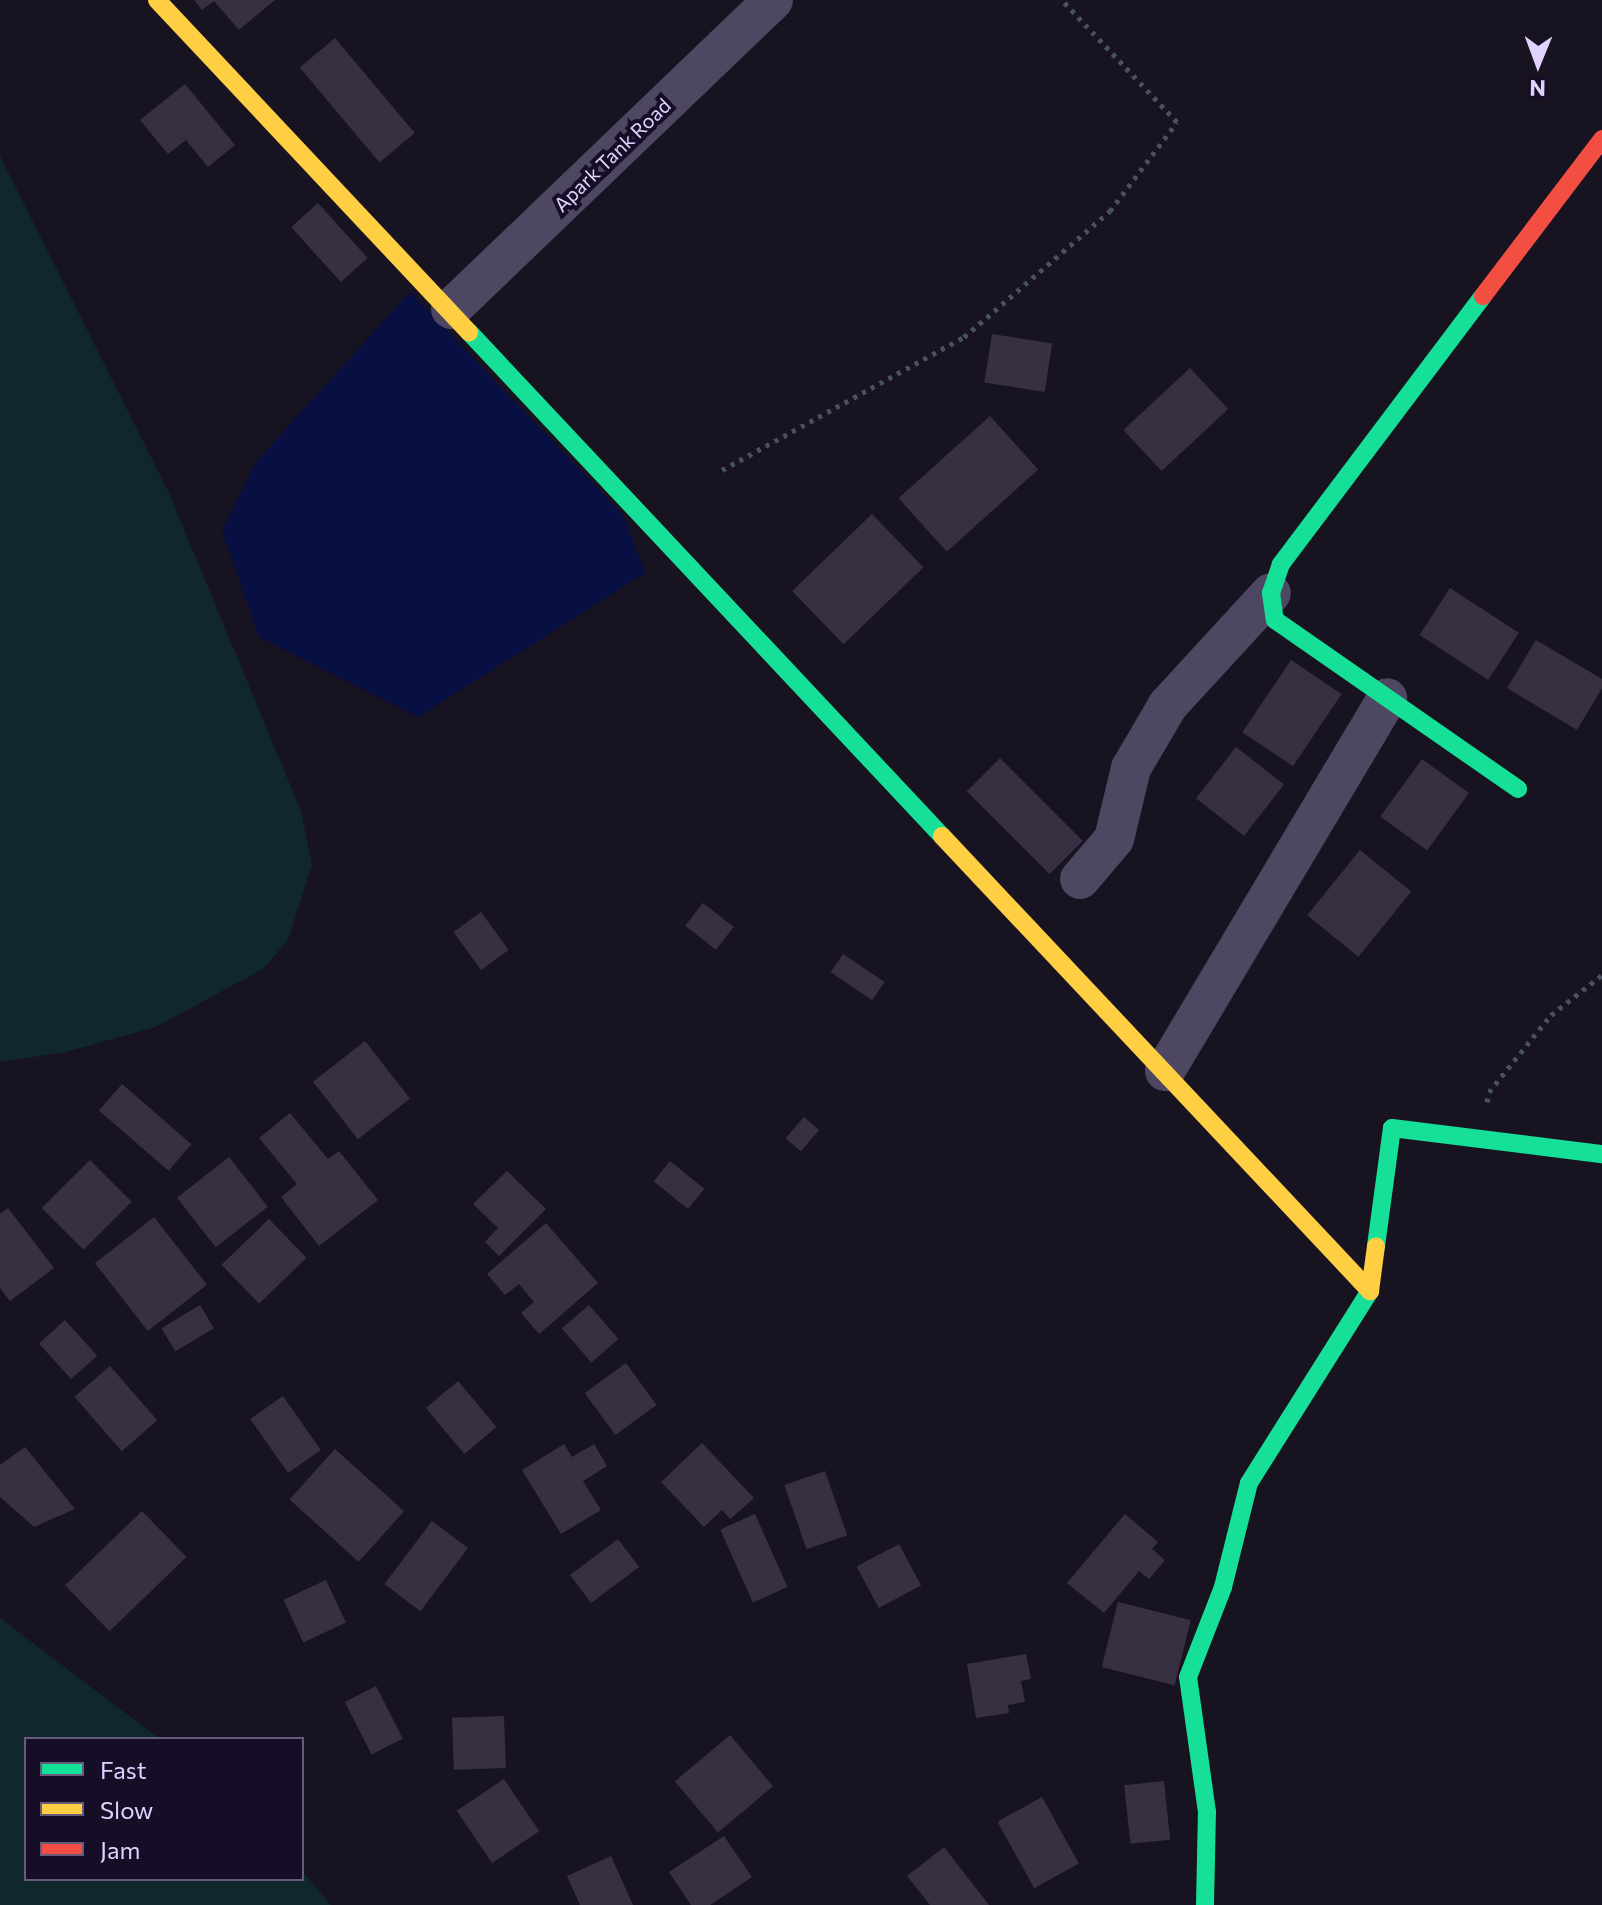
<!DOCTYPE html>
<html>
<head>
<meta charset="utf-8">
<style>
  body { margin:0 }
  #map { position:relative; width:1602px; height:1905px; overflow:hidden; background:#171320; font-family:Commissioner,sans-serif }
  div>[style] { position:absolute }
  .green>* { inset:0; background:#10272e }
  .water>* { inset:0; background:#070f43 }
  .building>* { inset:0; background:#373042; transform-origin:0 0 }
  .path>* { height:5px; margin-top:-2.5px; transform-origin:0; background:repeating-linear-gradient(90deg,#485164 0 4px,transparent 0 10px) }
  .street>* { height:40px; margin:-20px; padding:0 20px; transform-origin:20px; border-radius:20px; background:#4d4761 }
  .fast>* { height:18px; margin:-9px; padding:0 9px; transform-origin:9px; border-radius:9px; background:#16e098 }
  .slow>* { height:18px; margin:-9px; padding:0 9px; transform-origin:9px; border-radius:9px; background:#ffcf43 }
  .jam>* { height:18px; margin:-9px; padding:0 9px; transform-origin:9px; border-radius:9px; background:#f24e42 }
  span { translate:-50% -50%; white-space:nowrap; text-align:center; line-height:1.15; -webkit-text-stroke:8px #160d26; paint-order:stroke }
  .street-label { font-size:20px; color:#e0d1ff }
  .legend { position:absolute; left:24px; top:1737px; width:280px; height:144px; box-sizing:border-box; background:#160d26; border:2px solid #675b7d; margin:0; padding:10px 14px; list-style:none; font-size:24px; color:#e0d1ff }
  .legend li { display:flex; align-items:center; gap:16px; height:40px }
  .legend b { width:40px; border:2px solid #675b7d }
  .north { position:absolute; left:1498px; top:24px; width:80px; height:80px; -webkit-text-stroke:6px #160d26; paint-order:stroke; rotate:181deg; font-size:22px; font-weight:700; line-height:32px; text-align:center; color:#e0d1ff }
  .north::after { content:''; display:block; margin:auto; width:28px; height:36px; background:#e0d1ff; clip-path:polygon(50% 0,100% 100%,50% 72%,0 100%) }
</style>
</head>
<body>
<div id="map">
  <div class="green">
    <i style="clip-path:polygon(0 156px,169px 493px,301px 811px,312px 865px,288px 940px,263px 969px,156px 1027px,66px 1052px,0 1062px)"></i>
    <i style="clip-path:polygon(0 1618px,160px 1739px,26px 1739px,26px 1879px,302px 1879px,302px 1871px,331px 1905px,0 1905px)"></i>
  </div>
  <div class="water">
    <i style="clip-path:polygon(410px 292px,623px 515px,645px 573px,418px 717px,259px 637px,222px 531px,256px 462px)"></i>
  </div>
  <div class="building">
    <i style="clip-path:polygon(194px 0,275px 0,239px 30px,214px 1px,202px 10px)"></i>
    <i style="left:335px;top:38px;width:124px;height:46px;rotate:50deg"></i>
    <i style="clip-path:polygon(185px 84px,235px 145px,208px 167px,186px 140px,168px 154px,140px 120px)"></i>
    <i style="left:318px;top:203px;width:74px;height:36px;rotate:48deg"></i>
    <i style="left:992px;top:334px;width:61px;height:49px;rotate:9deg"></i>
    <i style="left:1190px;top:368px;width:56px;height:91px;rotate:47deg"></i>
    <i style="left:990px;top:416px;width:72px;height:123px;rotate:48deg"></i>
    <i style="left:872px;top:514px;width:74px;height:111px;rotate:46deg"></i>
    <i style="left:1450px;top:588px;width:82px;height:56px;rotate:33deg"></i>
    <i style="clip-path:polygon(1536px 640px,1602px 679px,1602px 688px,1577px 730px,1507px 688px)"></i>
    <i style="left:1291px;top:660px;width:61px;height:87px;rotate:34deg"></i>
    <i style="left:1236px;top:747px;width:61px;height:65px;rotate:38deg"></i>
    <i style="left:1000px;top:758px;width:117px;height:47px;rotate:45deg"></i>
    <i style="left:1422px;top:759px;width:58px;height:71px;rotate:36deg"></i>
    <i style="left:1360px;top:850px;width:66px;height:84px;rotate:39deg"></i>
    <i style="left:703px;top:903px;width:39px;height:29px;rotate:38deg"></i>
    <i style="left:481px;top:912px;width:47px;height:34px;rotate:54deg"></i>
    <i style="left:843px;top:954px;width:50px;height:22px;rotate:34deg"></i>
    <i style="left:365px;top:1041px;width:73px;height:66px;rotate:52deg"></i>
    <i style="left:122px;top:1084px;width:92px;height:35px;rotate:41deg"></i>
    <i style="clip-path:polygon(290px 1113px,328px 1159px,339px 1151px,378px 1200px,319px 1246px,281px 1197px,297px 1184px,259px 1138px)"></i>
    <i style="left:804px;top:1117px;width:20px;height:28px;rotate:41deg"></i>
    <i style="left:229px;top:1157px;width:63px;height:66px;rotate:52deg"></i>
    <i style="left:90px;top:1160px;width:59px;height:68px;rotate:45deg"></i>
    <i style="left:670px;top:1161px;width:44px;height:26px;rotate:39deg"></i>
    <i style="clip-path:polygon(507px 1171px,546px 1209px,499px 1256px,485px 1242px,498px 1228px,473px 1204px)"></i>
    <i style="clip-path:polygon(8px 1208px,54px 1268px,10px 1301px,0 1288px,0 1214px)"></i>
    <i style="left:154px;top:1217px;width:86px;height:75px;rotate:52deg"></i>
    <i style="left:269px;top:1219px;width:54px;height:66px;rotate:46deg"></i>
    <i style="clip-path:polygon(546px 1223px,598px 1283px,539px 1334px,521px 1313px,534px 1302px,519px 1284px,505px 1295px,487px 1274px)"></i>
    <i style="left:200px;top:1305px;width:27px;height:45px;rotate:59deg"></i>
    <i style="left:589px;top:1305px;width:45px;height:36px;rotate:49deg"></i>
    <i style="left:65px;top:1320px;width:48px;height:35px;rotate:48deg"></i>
    <i style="left:626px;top:1363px;width:52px;height:51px;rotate:54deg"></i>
    <i style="left:110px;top:1366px;width:72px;height:47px;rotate:49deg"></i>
    <i style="left:458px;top:1381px;width:60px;height:42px;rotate:50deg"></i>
    <i style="left:283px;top:1396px;width:66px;height:40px;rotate:55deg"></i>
    <i style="clip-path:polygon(702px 1443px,754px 1498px,730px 1519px,722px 1510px,704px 1527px,661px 1482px)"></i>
    <i style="clip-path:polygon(564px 1444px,572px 1457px,594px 1444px,607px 1466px,583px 1481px,601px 1510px,561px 1534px,522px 1470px)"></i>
    <i style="clip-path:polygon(25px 1447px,75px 1509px,34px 1527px,0 1497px,0 1465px)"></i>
    <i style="left:335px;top:1449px;width:93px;height:68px;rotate:42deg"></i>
    <i style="left:825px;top:1471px;width:68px;height:43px;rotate:71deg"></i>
    <i style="left:142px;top:1511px;width:64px;height:107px;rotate:46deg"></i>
    <i style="left:755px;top:1514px;width:80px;height:38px;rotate:66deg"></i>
    <i style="clip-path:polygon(1125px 1514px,1158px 1542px,1152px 1549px,1165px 1560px,1149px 1579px,1139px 1571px,1104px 1613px,1067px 1583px)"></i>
    <i style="left:432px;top:1521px;width:45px;height:79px;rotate:37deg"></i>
    <i style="left:618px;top:1539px;width:35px;height:60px;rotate:53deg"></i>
    <i style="left:899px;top:1544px;width:47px;height:48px;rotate:62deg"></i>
    <i style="left:326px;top:1580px;width:47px;height:47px;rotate:65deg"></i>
    <i style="left:1118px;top:1602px;width:75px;height:67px;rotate:14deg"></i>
    <i style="clip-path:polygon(1026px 1654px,1031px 1679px,1021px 1681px,1025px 1702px,1008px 1705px,1009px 1713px,976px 1718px,967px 1664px)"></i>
    <i style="left:376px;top:1686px;width:59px;height:35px;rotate:63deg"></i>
    <i style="left:504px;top:1716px;width:52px;height:52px;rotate:88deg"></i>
    <i style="left:730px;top:1735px;width:67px;height:72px;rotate:50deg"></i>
    <i style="left:504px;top:1779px;width:63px;height:57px;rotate:56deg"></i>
    <i style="left:1164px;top:1781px;width:59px;height:40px;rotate:84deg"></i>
    <i style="left:1042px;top:1797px;width:76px;height:51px;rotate:61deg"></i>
    <i style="clip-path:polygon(724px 1836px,752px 1877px,710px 1905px,691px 1905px,669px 1872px)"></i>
    <i style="clip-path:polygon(944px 1847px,989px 1905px,930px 1905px,907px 1876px)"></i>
    <i style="clip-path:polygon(611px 1856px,633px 1905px,580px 1905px,567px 1876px)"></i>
  </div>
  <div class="path">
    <i style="left:722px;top:470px;width:276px;rotate:-28.8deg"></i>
    <i style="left:964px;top:337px;width:193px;rotate:-40.8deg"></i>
    <i style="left:1110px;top:211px;width:111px;rotate:-53deg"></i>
    <i style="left:1177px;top:122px;width:168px;rotate:-133.3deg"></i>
    <i style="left:1487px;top:1102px;width:10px;rotate:-79deg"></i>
    <i style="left:1489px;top:1092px;width:99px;rotate:-51.2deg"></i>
    <i style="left:1551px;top:1015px;width:65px;rotate:-38.1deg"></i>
  </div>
  <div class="street">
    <i style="left:451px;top:309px;width:446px;rotate:-43.8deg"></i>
    <i style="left:1080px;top:879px;width:52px;rotate:-49.6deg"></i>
    <i style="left:1114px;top:839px;width:73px;rotate:-76.5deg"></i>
    <i style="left:1131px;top:768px;width:73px;rotate:-59.6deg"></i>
    <i style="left:1168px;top:705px;width:152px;rotate:-47.4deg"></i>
    <i style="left:1165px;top:1071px;width:434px;rotate:-59.2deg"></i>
  </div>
  <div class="fast">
    <i style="left:1483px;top:296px;width:336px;rotate:127deg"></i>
    <i style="left:1281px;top:564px;width:31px;rotate:109deg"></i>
    <i style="left:1271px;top:593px;width:27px;rotate:82deg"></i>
    <i style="left:1275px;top:620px;width:296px;rotate:34.8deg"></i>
    <i style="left:469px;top:332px;width:691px;rotate:46.82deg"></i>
    <i style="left:1376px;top:1246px;width:119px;rotate:-82.3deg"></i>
    <i style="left:1392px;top:1128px;width:212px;rotate:7.1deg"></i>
    <i style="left:1205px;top:1905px;width:93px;rotate:-88.8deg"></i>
    <i style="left:1207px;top:1812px;width:136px;rotate:-98deg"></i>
    <i style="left:1188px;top:1677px;width:97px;rotate:-68.7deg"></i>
    <i style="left:1223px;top:1587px;width:107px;rotate:-76deg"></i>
    <i style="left:1249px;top:1483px;width:227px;rotate:-57.8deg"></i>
  </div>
  <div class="slow">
    <i style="left:157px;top:0;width:456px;rotate:46.8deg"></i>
    <i style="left:942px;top:836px;width:625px;rotate:46.75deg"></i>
    <i style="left:1370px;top:1291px;width:45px;rotate:-82.4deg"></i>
  </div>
  <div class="jam">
    <i style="left:1483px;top:296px;width:197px;rotate:-52.8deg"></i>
  </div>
  <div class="street-label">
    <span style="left:612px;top:155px;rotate:-44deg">Apark Tank Road</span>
  </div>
  <ul class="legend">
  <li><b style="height:10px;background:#16e098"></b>Fast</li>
  <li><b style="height:10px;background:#ffcf43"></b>Slow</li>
  <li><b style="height:10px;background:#f24e42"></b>Jam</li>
  </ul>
  <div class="north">N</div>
</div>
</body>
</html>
